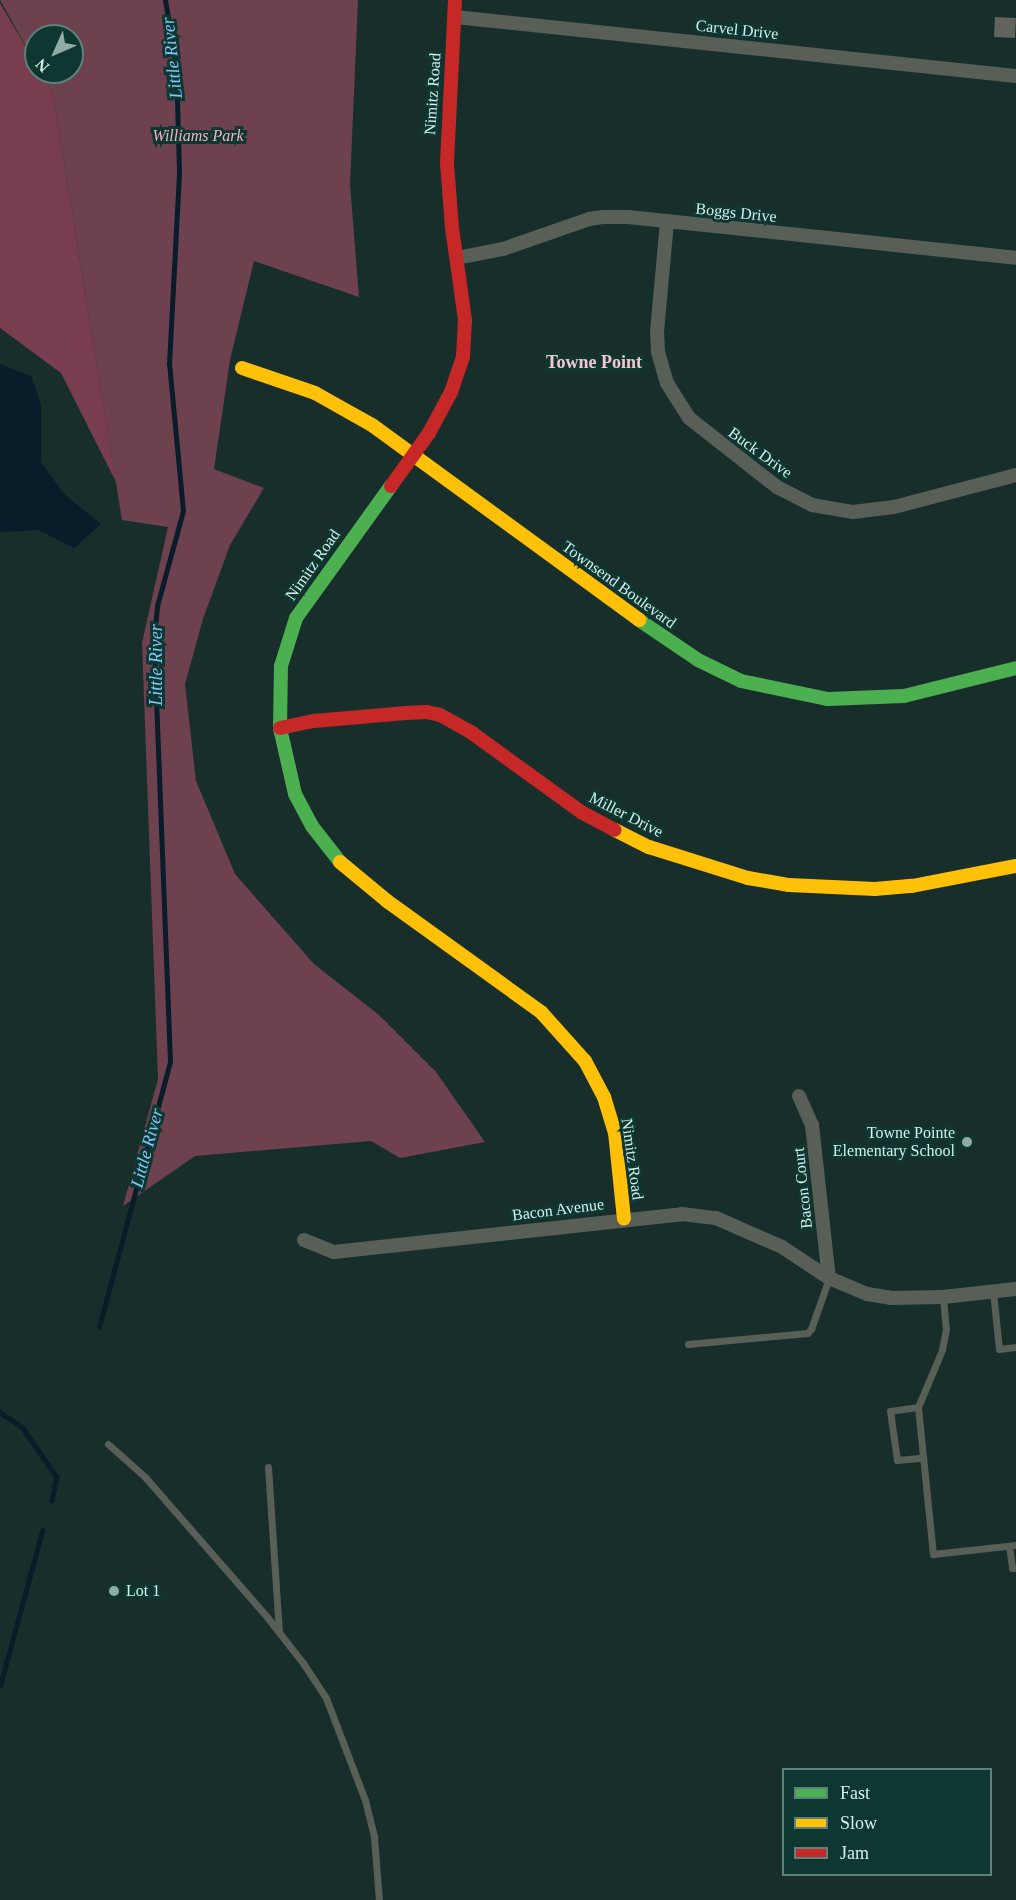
<!DOCTYPE html>
<html>
<head>
<meta charset="utf-8">
<style>
  body { margin:0 }
  #map { position:relative; width:1016px; height:1900px; overflow:hidden; background:#172e2b; font-family:"Times New Roman",serif }
  div>[style] { position:absolute }
  .green>* { inset:0; background:#6e414e }
  .forest>* { inset:0; background:#783e4f }
  .water>* { inset:0; background:#081c2a }
  .stream>* { height:4.5px; margin:-2.25px; padding:0 2.25px; transform-origin:2.25px; border-radius:2.25px; background:#081c2a }
  .building>* { inset:0; background:#60645d; transform-origin:0 0 }
  .lane>* { height:7px; margin:-3.5px; padding:0 3.5px; transform-origin:3.5px; border-radius:3.5px; background:#585f56 }
  .street>* { height:14px; margin:-7px; padding:0 7px; transform-origin:7px; border-radius:7px; background:#585f56 }
  .fast>* { height:14px; margin:-7px; padding:0 7px; transform-origin:7px; border-radius:7px; background:#4caf50 }
  .slow>* { height:14px; margin:-7px; padding:0 7px; transform-origin:7px; border-radius:7px; background:#ffc107 }
  .jam>* { height:14px; margin:-7px; padding:0 7px; transform-origin:7px; border-radius:7px; background:#c62828 }
  .dots>* { width:16px; height:16px; translate:-50% -50%; box-sizing:border-box; border:3px solid #0e3732; border-radius:50% }
  span { translate:-50% -50%; white-space:nowrap; text-align:center; line-height:1.15; -webkit-text-stroke:6px #0e3732; paint-order:stroke }
  .street-label { font-size:16px; color:#d5efea }
  .park-label { font-size:16px; color:#f3b1c1; font-style:italic }
  .poi-label { font-size:16px; color:#d5efea }
  .right { translate:-100% -50%; text-align:right }
  .left { translate:0 -50%; text-align:left }
  .water-label { font-size:18px; color:#81c8fe; font-style:italic }
  .neighbourhood-label { font-size:18px; color:#f8c5d1; font-weight:700 }
  .legend { position:absolute; left:782px; top:1768px; width:210px; height:108px; box-sizing:border-box; background:#0e3732; border:2px solid #5e817c; margin:0; padding:8px 10px; list-style:none; font-size:18px; color:#d5efea }
  .legend li { display:flex; align-items:center; gap:12px; height:30px }
  .legend b { width:30px; border:2px solid #5e817c }
  .north { position:absolute; left:24px; top:24px; width:60px; height:60px; box-sizing:border-box; background:#0e3732; border:2px solid #5e817c; border-radius:50%; rotate:225deg; font-size:16px; font-weight:700; line-height:24px; text-align:center; color:#d5efea }
  .north::after { content:''; display:block; margin:auto; width:21px; height:27px; background:#92aba7; clip-path:polygon(50% 0,100% 100%,50% 72%,0 100%) }
</style>
</head>
<body>
<div id="map">
  <div class="green">
    <i style="clip-path:polygon(0 0,358px 0,350px 184px,359px 297px,254px 261px,230px 360px,214px 469px,264px 488px,230px 545px,203px 619px,185px 684px,196px 781px,235px 874px,314px 964px,379px 1015px,436px 1072px,485px 1142px,400px 1158px,371px 1141px,195px 1156px,123px 1206px,158px 1079px,142px 643px,168px 527px,122px 520px,53px 94px,41px 72px,72px 72px,72px 36px,36px 36px,36px 64px)"></i>
  </div>
  <div class="forest">
    <i style="clip-path:polygon(0 3px,36px 64px,36px 72px,41px 72px,53px 94px,116px 482px,61px 373px,0 328px)"></i>
  </div>
  <div class="water">
    <i style="clip-path:polygon(0 364px,31px 376px,41px 404px,41px 462px,64px 494px,101px 524px,74px 548px,39px 530px,0 532px)"></i>
  </div>
  <div class="stream">
    <i style="left:99px;top:1327px;width:274px;rotate:-75deg"></i>
    <i style="left:170px;top:1062px;width:426px;rotate:-92.2deg"></i>
    <i style="left:154px;top:636px;width:30px;rotate:-84deg"></i>
    <i style="left:157px;top:606px;width:98px;rotate:-74.7deg"></i>
    <i style="left:183px;top:511px;width:148px;rotate:-95.4deg"></i>
    <i style="left:169px;top:364px;width:192px;rotate:-87deg"></i>
    <i style="left:179px;top:172px;width:107px;rotate:-91.6deg"></i>
    <i style="left:176px;top:65px;width:66px;rotate:-99.6deg"></i>
    <i style="left:0;top:1412px;width:27px;rotate:34deg"></i>
    <i style="left:22px;top:1427px;width:61px;rotate:55deg"></i>
    <i style="left:57px;top:1477px;width:24px;rotate:102deg"></i>
    <i style="left:0;top:1686px;width:161px;rotate:-74.8deg"></i>
  </div>
  <div class="building">
    <i style="left:995px;top:17px;width:21px;height:20px;rotate:3deg"></i>
  </div>
  <div class="lane">
    <i style="left:993px;top:1292px;width:57px;rotate:84deg"></i>
    <i style="left:999px;top:1349px;width:17px;rotate:-7deg"></i>
    <i style="left:943px;top:1297px;width:32px;rotate:85deg"></i>
    <i style="left:946px;top:1329px;width:21px;rotate:101deg"></i>
    <i style="left:942px;top:1350px;width:62px;rotate:112.8deg"></i>
    <i style="left:918px;top:1407px;width:148px;rotate:84.2deg"></i>
    <i style="left:933px;top:1554px;width:83px;rotate:-6.2deg"></i>
    <i style="left:688px;top:1344px;width:120px;rotate:-5.3deg"></i>
    <i style="left:807px;top:1333px;width:6px;rotate:-45deg"></i>
    <i style="left:811px;top:1329px;width:54px;rotate:-70.6deg"></i>
    <i style="left:918px;top:1407px;width:28px;rotate:172deg"></i>
    <i style="left:890px;top:1411px;width:49px;rotate:81.9deg"></i>
    <i style="left:897px;top:1460px;width:25px;rotate:-5deg"></i>
    <i style="left:108px;top:1444px;width:50px;rotate:41.7deg"></i>
    <i style="left:145px;top:1477px;width:186px;rotate:48.9deg"></i>
    <i style="left:267px;top:1617px;width:58px;rotate:52deg"></i>
    <i style="left:303px;top:1663px;width:42px;rotate:56.7deg"></i>
    <i style="left:326px;top:1698px;width:109px;rotate:69.1deg"></i>
    <i style="left:365px;top:1800px;width:38px;rotate:76deg"></i>
    <i style="left:374px;top:1837px;width:63px;rotate:85.5deg"></i>
    <i style="left:268px;top:1467px;width:165px;rotate:86.2deg"></i>
    <i style="left:1009px;top:1546px;width:22px;rotate:82deg"></i>
    <i style="left:1012px;top:1568px;width:4px"></i>
  </div>
  <div class="street">
    <i style="left:455px;top:17px;width:564px;rotate:6deg"></i>
    <i style="left:667px;top:222px;width:109px;rotate:95.2deg"></i>
    <i style="left:657px;top:331px;width:21px;rotate:87deg"></i>
    <i style="left:658px;top:352px;width:32px;rotate:74deg"></i>
    <i style="left:667px;top:383px;width:41px;rotate:57.8deg"></i>
    <i style="left:689px;top:418px;width:112px;rotate:38.1deg"></i>
    <i style="left:777px;top:487px;width:39px;rotate:27deg"></i>
    <i style="left:812px;top:505px;width:42px;rotate:9.7deg"></i>
    <i style="left:853px;top:512px;width:41px;rotate:-7deg"></i>
    <i style="left:894px;top:507px;width:126px;rotate:-14.7deg"></i>
    <i style="left:457px;top:258px;width:47px;rotate:-11.1deg"></i>
    <i style="left:503px;top:249px;width:91px;rotate:-19.2deg"></i>
    <i style="left:589px;top:219px;width:15px;rotate:-8deg"></i>
    <i style="left:604px;top:217px;width:24px"></i>
    <i style="left:628px;top:217px;width:390px;rotate:6deg"></i>
    <i style="left:799px;top:1096px;width:32px;rotate:66deg"></i>
    <i style="left:812px;top:1125px;width:154px;rotate:83.7deg"></i>
    <i style="left:304px;top:1240px;width:32px;rotate:22deg"></i>
    <i style="left:334px;top:1252px;width:350px;rotate:-6.2deg"></i>
    <i style="left:682px;top:1214px;width:34px;rotate:7deg"></i>
    <i style="left:716px;top:1218px;width:72px;rotate:23.7deg"></i>
    <i style="left:782px;top:1247px;width:56px;rotate:33.4deg"></i>
    <i style="left:829px;top:1278px;width:41px;rotate:22.8deg"></i>
    <i style="left:867px;top:1294px;width:24px;rotate:9deg"></i>
    <i style="left:891px;top:1298px;width:52px;rotate:-1.1deg"></i>
    <i style="left:943px;top:1297px;width:73px;rotate:-6.3deg"></i>
  </div>
  <div class="fast">
    <i style="left:639px;top:620px;width:71px;rotate:34.1deg"></i>
    <i style="left:698px;top:660px;width:48px;rotate:26deg"></i>
    <i style="left:741px;top:681px;width:89px;rotate:11.7deg"></i>
    <i style="left:828px;top:699px;width:76px;rotate:-2.3deg"></i>
    <i style="left:904px;top:696px;width:115px;rotate:-14deg"></i>
    <i style="left:340px;top:862px;width:46px;rotate:-127.9deg"></i>
    <i style="left:312px;top:826px;width:36px;rotate:-118deg"></i>
    <i style="left:295px;top:794px;width:68px;rotate:-102.8deg"></i>
    <i style="left:280px;top:728px;width:62px;rotate:-89.1deg"></i>
    <i style="left:281px;top:666px;width:50px;rotate:-72.6deg"></i>
    <i style="left:296px;top:618px;width:163px;rotate:-54.3deg"></i>
  </div>
  <div class="slow">
    <i style="left:242px;top:368px;width:77px;rotate:18.9deg"></i>
    <i style="left:315px;top:393px;width:65px;rotate:29.3deg"></i>
    <i style="left:372px;top:425px;width:331px;rotate:36.1deg"></i>
    <i style="left:615px;top:830px;width:38px;rotate:27deg"></i>
    <i style="left:649px;top:847px;width:104px;rotate:17.4deg"></i>
    <i style="left:748px;top:878px;width:42px;rotate:9.7deg"></i>
    <i style="left:789px;top:885px;width:86px;rotate:2.7deg"></i>
    <i style="left:875px;top:889px;width:37px;rotate:-5deg"></i>
    <i style="left:912px;top:886px;width:106px;rotate:-10.9deg"></i>
    <i style="left:340px;top:862px;width:61px;rotate:39.7deg"></i>
    <i style="left:387px;top:901px;width:190px;rotate:35.8deg"></i>
    <i style="left:541px;top:1012px;width:66px;rotate:48.1deg"></i>
    <i style="left:585px;top:1061px;width:41px;rotate:62.2deg"></i>
    <i style="left:604px;top:1097px;width:37px;rotate:73deg"></i>
    <i style="left:615px;top:1132px;width:87px;rotate:84.1deg"></i>
  </div>
  <div class="jam">
    <i style="left:391px;top:486px;width:65px;rotate:-54.4deg"></i>
    <i style="left:429px;top:433px;width:47px;rotate:-61.8deg"></i>
    <i style="left:451px;top:392px;width:37px;rotate:-71deg"></i>
    <i style="left:463px;top:357px;width:37px;rotate:-87deg"></i>
    <i style="left:465px;top:320px;width:93px;rotate:-98deg"></i>
    <i style="left:452px;top:228px;width:65px;rotate:-94.4deg"></i>
    <i style="left:447px;top:163px;width:163px;rotate:-87.2deg"></i>
    <i style="left:280px;top:728px;width:35px;rotate:-12deg"></i>
    <i style="left:314px;top:721px;width:92px;rotate:-5deg"></i>
    <i style="left:406px;top:713px;width:21px;rotate:-3deg"></i>
    <i style="left:427px;top:712px;width:13px;rotate:13deg"></i>
    <i style="left:440px;top:715px;width:37px;rotate:29deg"></i>
    <i style="left:472px;top:733px;width:135px;rotate:35.9deg"></i>
    <i style="left:581px;top:812px;width:38px;rotate:28deg"></i>
  </div>
  <div class="dots">
    <i style="left:967px;top:1142px;background:#92aba7"></i>
    <i style="left:114px;top:1591px;background:#92aba7"></i>
  </div>
  <div class="street-label">
    <span style="left:737px;top:30px;rotate:6deg">Carvel Drive</span>
    <span style="left:433px;top:94px;rotate:-86deg">Nimitz Road</span>
    <span style="left:736px;top:213px;rotate:6deg">Boggs Drive</span>
    <span style="left:760px;top:453px;rotate:36deg">Buck Drive</span>
    <span style="left:313px;top:565px;rotate:-55deg">Nimitz Road</span>
    <span style="left:619px;top:585px;rotate:36deg">Townsend Boulevard</span>
    <span style="left:626px;top:815px;rotate:27deg">Miller Drive</span>
    <span style="left:632px;top:1159px;rotate:82deg">Nimitz Road</span>
    <span style="left:803px;top:1188px;rotate:-96deg">Bacon Court</span>
    <span style="left:558px;top:1210px;rotate:-7deg">Bacon Avenue</span>
  </div>
  <div class="park-label">
    <span style="left:198px;top:136px">Williams Park</span>
  </div>
  <div class="poi-label">
    <span class="right" style="left:955px;top:1142px">Towne Pointe<br>Elementary School</span>
    <span class="left" style="left:126px;top:1591px">Lot 1</span>
  </div>
  <div class="water-label">
    <span style="left:172px;top:58px;rotate:-96deg">Little River</span>
    <span style="left:156px;top:665px;rotate:-90deg">Little River</span>
    <span style="left:147px;top:1148px;rotate:-75deg">Little River</span>
  </div>
  <div class="neighbourhood-label">
    <span style="left:594px;top:362px">Towne Point</span>
  </div>
  <ul class="legend">
  <li><b style="height:8px;background:#4caf50"></b>Fast</li>
  <li><b style="height:8px;background:#ffc107"></b>Slow</li>
  <li><b style="height:8px;background:#c62828"></b>Jam</li>
  </ul>
  <div class="north">N</div>
</div>
</body>
</html>
